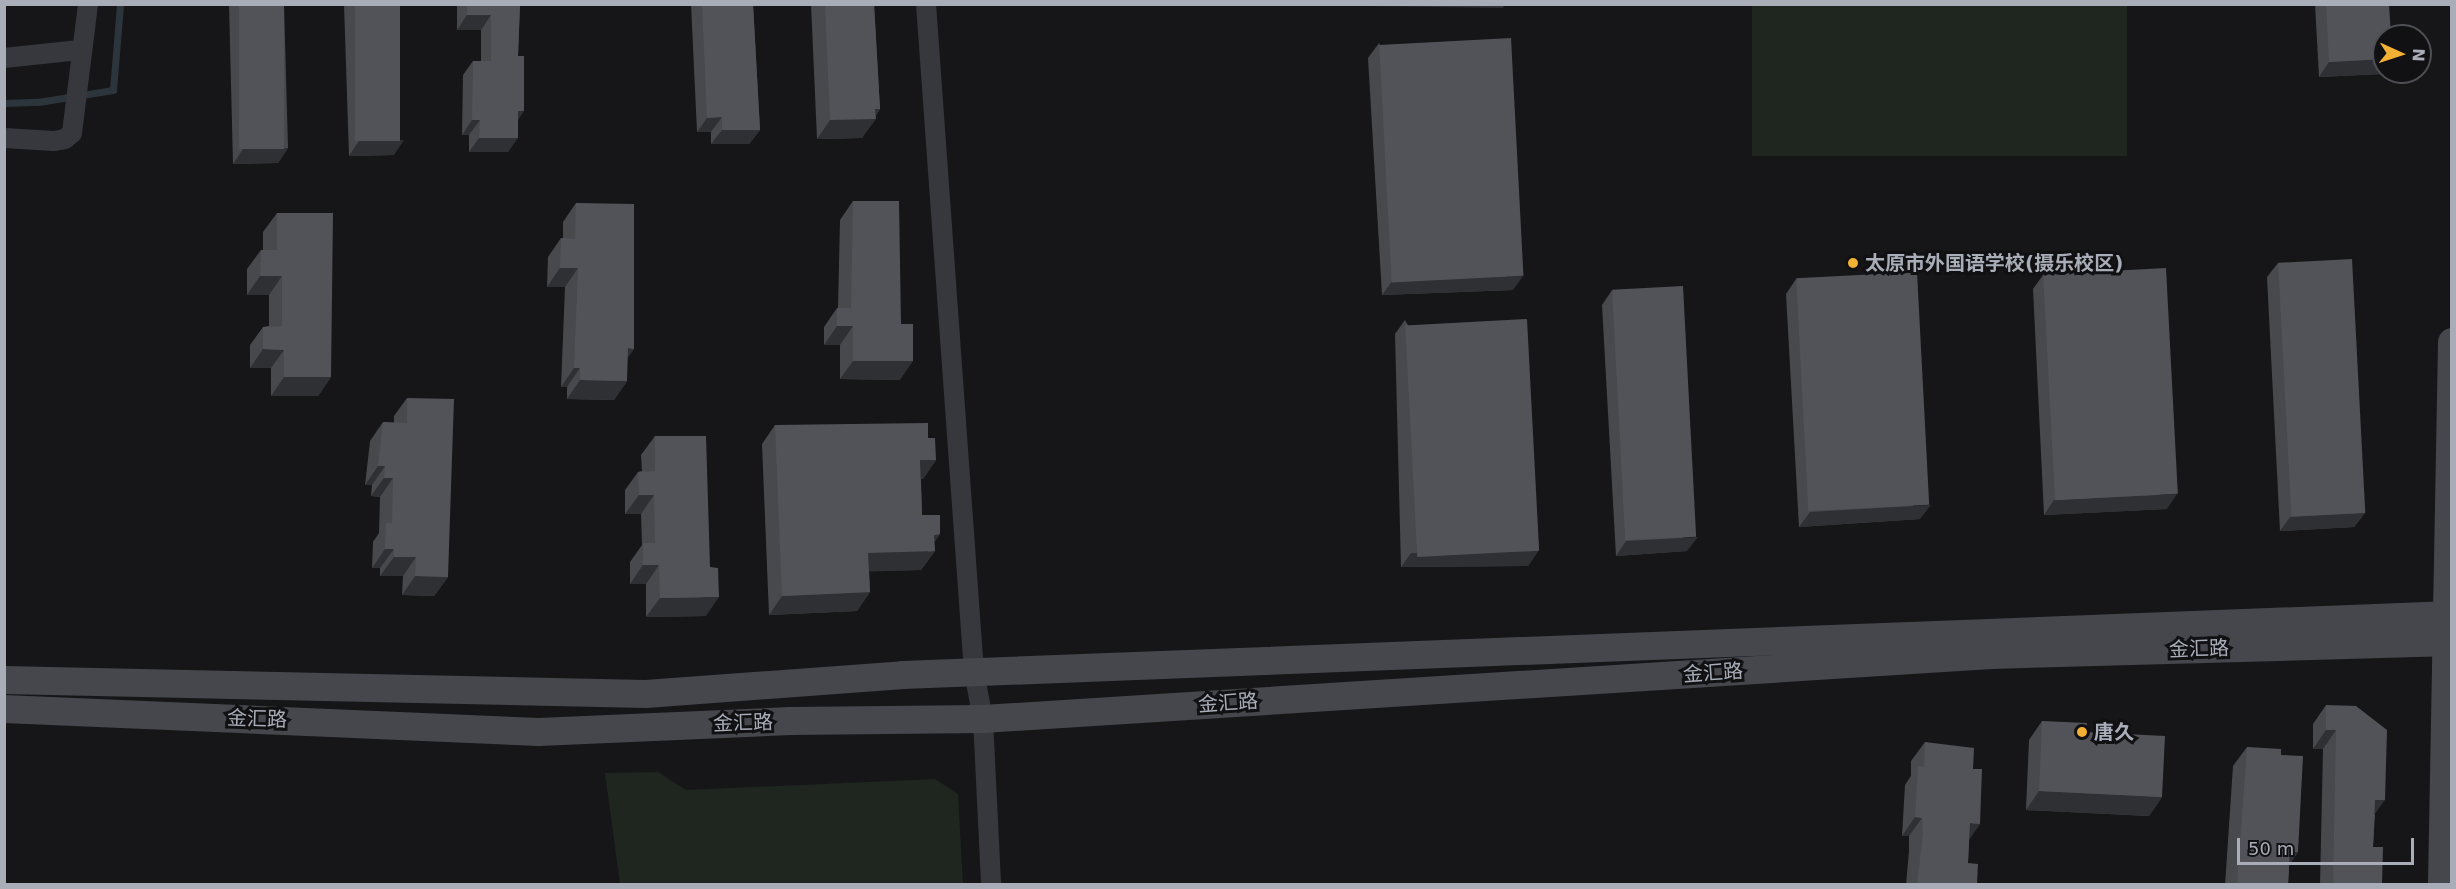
<!DOCTYPE html>
<html>
<head>
<meta charset="utf-8">
<style>
  body { margin:0 }
  #map { position:relative; width:2456px; height:889px; overflow:hidden; background:#161618; font-family:"DejaVu Sans","Noto Sans SC",sans-serif }
  div>[style] { position:absolute }
  .green>* { inset:0; background:#1e261f; transform-origin:0 0 }
  .stream>* { height:7px; margin:-3.5px; padding:0 3.5px; transform-origin:3.5px; border-radius:3.5px; background:#2c353c }
  .street>* { height:20px; margin:-10px; padding:0 10px; transform-origin:10px; border-radius:10px; background:#37383d }
  .secondary>* { height:28px; margin:-14px; padding:0 14px; transform-origin:14px; border-radius:14px; background:#45474d }
  .wall>* { inset:0; background:#47494d }
  .shaded-wall>* { inset:0; background:#2f3033 }
  .building>* { inset:0; background:#525359; transform-origin:0 0 }
  .dots>* { width:16px; height:16px; translate:-50% -50%; box-sizing:border-box; border:3px solid #111113; border-radius:50% }
  span { translate:-50% -50%; white-space:nowrap; text-align:center; line-height:1.15; -webkit-text-stroke:6px #111113; paint-order:stroke }
  .poi-label { font-size:20px; color:#a8adb8; font-weight:700 }
  .left { translate:0 -50%; text-align:left }
  .street-label { font-size:20px; color:#a8adb8 }
  .frame { position:absolute; inset:0; border:6px solid #a8adb8; pointer-events:none }
  .north { position:absolute; left:2372px; top:24px; width:60px; height:60px; box-sizing:border-box; background:#111113; border:2px solid #4d4f55; border-radius:50%; rotate:93deg; font-size:16px; font-weight:700; line-height:24px; text-align:center; color:#a8adb8 }
  .north::after { content:''; display:block; margin:auto; width:21px; height:27px; background:#f2b134; clip-path:polygon(50% 0,100% 100%,50% 72%,0 100%) }
  .scale { position:absolute; left:2237px; top:838px; width:177px; height:27px; box-sizing:border-box; border:3px solid #a8adb8; border-top:0; padding-left:8px; font-size:18px; line-height:21px; white-space:nowrap; color:#a8adb8; -webkit-text-stroke:4px #111113; paint-order:stroke }
</style>
</head>
<body>
<div id="map">
  <div class="green">
    <i style="left:1752px;top:5px;width:375px;height:151px"></i>
    <i style="clip-path:polygon(658px 772px,686px 790px,935px 779px,958px 794px,963px 884px,620px 884px,605px 773px)"></i>
  </div>
  <div class="stream">
    <i style="left:4px;top:103px;width:34px;rotate:-2deg"></i>
    <i style="left:38px;top:102px;width:76px;rotate:-9.1deg"></i>
    <i style="left:113px;top:90px;width:86px;rotate:-85.3deg"></i>
  </div>
  <div class="street">
    <i style="left:926px;top:4px;width:670px;rotate:85.89deg"></i>
    <i style="left:974px;top:672px;width:48px;rotate:79.2deg"></i>
    <i style="left:983px;top:719px;width:165px;rotate:87.2deg"></i>
    <i style="left:4px;top:58px;width:76px;rotate:-6deg"></i>
    <i style="left:4px;top:138px;width:50px;rotate:3.4deg"></i>
    <i style="left:54px;top:141px;width:11px;rotate:-10deg"></i>
    <i style="left:65px;top:139px;width:9px;rotate:-41deg"></i>
    <i style="left:72px;top:133px;width:130px;rotate:-82.9deg"></i>
  </div>
  <div class="secondary">
    <i style="left:4px;top:680px;width:642px;rotate:1.25deg"></i>
    <i style="left:646px;top:694px;width:258px;rotate:-4.2deg"></i>
    <i style="left:903px;top:675px;width:1550px;rotate:-2.22deg"></i>
    <i style="left:4px;top:709px;width:535px;rotate:2.46deg"></i>
    <i style="left:539px;top:732px;width:251px;rotate:-2.5deg"></i>
    <i style="left:790px;top:721px;width:193px;rotate:-0.6deg"></i>
    <i style="left:983px;top:719px;width:1010px;rotate:-3.63deg"></i>
    <i style="left:1991px;top:655px;width:461px;rotate:-1.6deg"></i>
    <i style="left:2442px;top:884px;width:542px;rotate:-88.94deg"></i>
  </div>
  <div class="wall">
    <i style="clip-path:polygon(229px 4px,284px 4px,288px 148px,278px 163px,233px 164px)"></i>
    <i style="clip-path:polygon(344px 4px,400px 4px,394px 155px,349px 156px)"></i>
    <i style="clip-path:polygon(457px 4px,520px 4px,518px 56px,518px 119px,508px 152px,469px 152px,469px 135px,462px 135px,463px 75px,473px 61px,481px 61px,481px 30px,457px 30px)"></i>
    <i style="clip-path:polygon(691px 4px,753px 4px,760px 130px,749px 144px,711px 144px,711px 132px,697px 132px)"></i>
    <i style="clip-path:polygon(811px 4px,874px 4px,880px 109px,862px 138px,817px 139px)"></i>
    <i style="clip-path:polygon(2315px 4px,2389px 4px,2382px 74px,2319px 77px)"></i>
    <i style="clip-path:polygon(1379px 43px,1513px 290px,1382px 295px,1368px 58px)"></i>
    <i style="clip-path:polygon(853px 201px,900px 380px,840px 379px,840px 345px,824px 345px,824px 327px,837px 308px,838px 308px,840px 220px)"></i>
    <i style="clip-path:polygon(576px 203px,634px 349px,627px 358px,627px 381px,614px 400px,567px 399px,567px 387px,561px 387px,565px 287px,547px 287px,548px 257px,561px 238px,563px 238px,563px 222px)"></i>
    <i style="clip-path:polygon(277px 213px,331px 377px,318px 396px,271px 396px,271px 368px,250px 368px,250px 345px,263px 327px,269px 326px,269px 295px,247px 295px,247px 269px,261px 250px,263px 250px,263px 232px)"></i>
    <i style="clip-path:polygon(2278px 263px,2365px 513px,2354px 527px,2280px 531px,2267px 277px)"></i>
    <i style="clip-path:polygon(2043px 275px,2167px 509px,2044px 515px,2033px 289px)"></i>
    <i style="clip-path:polygon(1796px 279px,1920px 519px,1799px 527px,1786px 294px)"></i>
    <i style="clip-path:polygon(1612px 290px,1687px 551px,1616px 556px,1602px 305px)"></i>
    <i style="clip-path:polygon(1405px 320px,1538px 551px,1528px 566px,1401px 567px,1395px 334px)"></i>
    <i style="clip-path:polygon(407px 398px,448px 577px,434px 596px,402px 595px,403px 576px,380px 576px,380px 568px,372px 568px,373px 542px,379px 533px,380px 497px,371px 496px,372px 485px,365px 485px,370px 441px,383px 422px,394px 423px,394px 416px)"></i>
    <i style="clip-path:polygon(775px 425px,928px 438px,936px 460px,923px 479px,921px 479px,922px 515px,940px 534px,934px 542px,935px 551px,921px 570px,869px 571px,870px 592px,857px 611px,769px 615px,762px 444px)"></i>
    <i style="clip-path:polygon(655px 436px,706px 616px,646px 617px,646px 584px,630px 584px,630px 562px,642px 545px,641px 514px,625px 514px,625px 490px,638px 472px,642px 471px,641px 455px)"></i>
    <i style="clip-path:polygon(2326px 705px,2375px 814px,2373px 847px,2382px 885px,2320px 885px,2323px 749px,2313px 749px,2313px 724px)"></i>
    <i style="clip-path:polygon(2042px 721px,2086px 732px,2162px 797px,2149px 816px,2026px 810px,2029px 740px)"></i>
    <i style="clip-path:polygon(1925px 742px,1973px 769px,1980px 824px,1969px 839px,1968px 863px,1977px 885px,1906px 885px,1909px 851px,1909px 836px,1902px 836px,1905px 785px,1911px 776px,1911px 761px)"></i>
    <i style="clip-path:polygon(2247px 747px,2281px 755px,2298px 852px,2289px 865px,2288px 885px,2225px 885px,2233px 766px)"></i>
  </div>
  <div class="shaded-wall">
    <i style="clip-path:polygon(1372px 4px,1505px 4px,1503px 8px,1371px 6px)"></i>
    <i style="clip-path:polygon(467px 15px,491px 15px,481px 30px,457px 30px)"></i>
    <i style="clip-path:polygon(2384px 59px,2384px 70px,2382px 74px,2319px 77px,2329px 62px)"></i>
    <i style="clip-path:polygon(875px 109px,880px 109px,873px 119px,876px 119px,862px 138px,817px 139px,830px 120px)"></i>
    <i style="clip-path:polygon(518px 111px,524px 111px,514px 126px)"></i>
    <i style="clip-path:polygon(722px 117px,711px 132px,697px 132px,707px 118px)"></i>
    <i style="clip-path:polygon(472px 120px,480px 120px,469px 135px,462px 135px)"></i>
    <i style="clip-path:polygon(722px 130px,760px 130px,749px 144px,711px 144px)"></i>
    <i style="clip-path:polygon(479px 138px,518px 138px,508px 152px,469px 152px)"></i>
    <i style="clip-path:polygon(404px 140px,394px 155px,349px 156px,359px 141px)"></i>
    <i style="clip-path:polygon(288px 148px,278px 163px,233px 164px,243px 149px)"></i>
    <i style="clip-path:polygon(560px 268px,578px 268px,565px 287px,547px 287px)"></i>
    <i style="clip-path:polygon(260px 276px,282px 276px,269px 295px,247px 295px)"></i>
    <i style="clip-path:polygon(1523px 276px,1513px 290px,1382px 295px,1393px 280px)"></i>
    <i style="clip-path:polygon(837px 326px,853px 326px,840px 345px,824px 345px)"></i>
    <i style="clip-path:polygon(628px 348px,634px 349px,620px 368px)"></i>
    <i style="clip-path:polygon(263px 349px,284px 350px,271px 368px,250px 368px)"></i>
    <i style="clip-path:polygon(853px 361px,913px 361px,900px 380px,840px 379px)"></i>
    <i style="clip-path:polygon(574px 368px,580px 368px,567px 387px,561px 387px)"></i>
    <i style="clip-path:polygon(284px 377px,331px 377px,318px 396px,271px 396px)"></i>
    <i style="clip-path:polygon(580px 380px,627px 381px,614px 400px,567px 399px)"></i>
    <i style="clip-path:polygon(920px 460px,936px 460px,923px 479px,907px 479px)"></i>
    <i style="clip-path:polygon(378px 466px,385px 466px,372px 485px,365px 485px)"></i>
    <i style="clip-path:polygon(384px 478px,393px 478px,380px 497px,371px 496px)"></i>
    <i style="clip-path:polygon(2177px 494px,2167px 509px,2044px 515px,2054px 500px)"></i>
    <i style="clip-path:polygon(639px 495px,654px 495px,641px 514px,625px 514px)"></i>
    <i style="clip-path:polygon(1931px 505px,1920px 519px,1799px 527px,1810px 512px)"></i>
    <i style="clip-path:polygon(2365px 513px,2354px 527px,2280px 531px,2290px 517px)"></i>
    <i style="clip-path:polygon(940px 534px,928px 552px,935px 551px,921px 570px,855px 572px,868px 553px,934px 535px)"></i>
    <i style="clip-path:polygon(1698px 537px,1687px 551px,1616px 556px,1626px 541px)"></i>
    <i style="clip-path:polygon(385px 549px,394px 549px,380px 568px,372px 568px)"></i>
    <i style="clip-path:polygon(1538px 551px,1528px 566px,1401px 567px,1411px 553px)"></i>
    <i style="clip-path:polygon(394px 557px,416px 557px,403px 576px,380px 576px)"></i>
    <i style="clip-path:polygon(643px 565px,659px 565px,646px 584px,630px 584px)"></i>
    <i style="clip-path:polygon(415px 576px,448px 577px,434px 596px,402px 595px)"></i>
    <i style="clip-path:polygon(870px 592px,857px 611px,769px 615px,782px 596px)"></i>
    <i style="clip-path:polygon(719px 597px,706px 616px,646px 617px,660px 598px)"></i>
    <i style="clip-path:polygon(2326px 730px,2336px 730px,2323px 749px,2313px 749px)"></i>
    <i style="clip-path:polygon(2039px 791px,2162px 797px,2149px 816px,2026px 810px)"></i>
    <i style="clip-path:polygon(2375px 800px,2385px 800px,2371px 819px)"></i>
    <i style="clip-path:polygon(1915px 817px,1922px 818px,1909px 836px,1902px 836px)"></i>
    <i style="clip-path:polygon(1970px 823px,1980px 824px,1967px 843px)"></i>
    <i style="clip-path:polygon(2290px 851px,2298px 852px,2285px 871px)"></i>
  </div>
  <div class="building">
    <i style="left:239px;top:4px;width:45px;height:145px"></i>
    <i style="left:355px;top:4px;width:45px;height:137px"></i>
    <i style="clip-path:polygon(467px 4px,520px 4px,518px 56px,524px 56px,524px 111px,518px 111px,518px 138px,479px 138px,480px 120px,472px 120px,473px 61px,491px 61px,491px 15px,467px 15px)"></i>
    <i style="clip-path:polygon(702px 4px,753px 4px,760px 130px,722px 130px,722px 117px,707px 118px)"></i>
    <i style="clip-path:polygon(825px 4px,874px 4px,880px 109px,875px 109px,876px 119px,830px 120px)"></i>
    <i style="clip-path:polygon(2326px 4px,2389px 4px,2391px 36px,2384px 36px,2384px 59px,2329px 62px)"></i>
    <i style="left:1511px;top:38px;width:238px;height:132px;rotate:87deg"></i>
    <i style="clip-path:polygon(853px 201px,899px 201px,901px 324px,913px 324px,913px 361px,853px 361px,853px 326px,837px 326px,837px 308px,851px 308px)"></i>
    <i style="clip-path:polygon(576px 203px,634px 204px,634px 349px,628px 348px,627px 381px,580px 380px,580px 368px,574px 368px,578px 268px,560px 268px,561px 238px,575px 239px)"></i>
    <i style="clip-path:polygon(277px 213px,333px 213px,331px 377px,284px 377px,284px 350px,263px 349px,263px 327px,282px 326px,282px 276px,260px 276px,261px 250px,277px 250px)"></i>
    <i style="left:2352px;top:259px;width:254px;height:74px;rotate:87deg"></i>
    <i style="left:2166px;top:268px;width:226px;height:123px;rotate:87deg"></i>
    <i style="left:1917px;top:272px;width:233px;height:121px;rotate:87deg"></i>
    <i style="left:1683px;top:286px;width:251px;height:71px;rotate:87deg"></i>
    <i style="left:1527px;top:319px;width:232px;height:122px;rotate:87deg"></i>
    <i style="clip-path:polygon(407px 398px,454px 399px,448px 577px,415px 576px,416px 557px,394px 557px,394px 549px,385px 549px,386px 523px,392px 523px,393px 478px,384px 478px,385px 466px,378px 466px,383px 422px,407px 423px)"></i>
    <i style="clip-path:polygon(928px 423px,928px 438px,935px 438px,936px 460px,920px 460px,922px 515px,940px 515px,940px 534px,934px 535px,935px 551px,868px 553px,870px 592px,782px 596px,775px 425px)"></i>
    <i style="clip-path:polygon(655px 436px,706px 436px,710px 567px,718px 568px,719px 597px,660px 598px,659px 565px,643px 565px,643px 543px,655px 543px,654px 495px,639px 495px,638px 472px,655px 471px)"></i>
    <i style="clip-path:polygon(2326px 705px,2356px 706px,2387px 730px,2385px 800px,2375px 800px,2373px 847px,2383px 847px,2382px 885px,2333px 885px,2336px 730px,2326px 730px)"></i>
    <i style="clip-path:polygon(2042px 721px,2087px 723px,2086px 732px,2165px 736px,2162px 797px,2039px 791px)"></i>
    <i style="clip-path:polygon(1925px 742px,1974px 748px,1973px 769px,1982px 769px,1980px 824px,1970px 823px,1968px 863px,1978px 864px,1977px 885px,1917px 885px,1923px 833px,1922px 818px,1915px 817px,1918px 766px,1924px 767px)"></i>
    <i style="clip-path:polygon(2247px 747px,2281px 749px,2281px 755px,2303px 756px,2298px 852px,2290px 851px,2288px 885px,2237px 885px)"></i>
  </div>
  <div class="dots">
    <i style="left:1853px;top:263px;background:#f2b134"></i>
    <i style="left:2082px;top:732px;background:#f2b134"></i>
  </div>
  <div class="poi-label">
    <span class="left" style="left:1865px;top:263px">太原市外国语学校(摄乐校区)</span>
    <span class="left" style="left:2094px;top:732px">唐久</span>
  </div>
  <div class="street-label">
    <span style="left:2199px;top:649px;rotate:-2deg">金汇路</span>
    <span style="left:1713px;top:673px;rotate:-4deg">金汇路</span>
    <span style="left:1228px;top:703px;rotate:-4deg">金汇路</span>
    <span style="left:257px;top:719px;rotate:2deg">金汇路</span>
    <span style="left:743px;top:723px;rotate:-2deg">金汇路</span>
  </div>
  <div class="frame"></div>
  <div class="north">N</div>
  <div class="scale">50 m</div>
</div>
</body>
</html>
